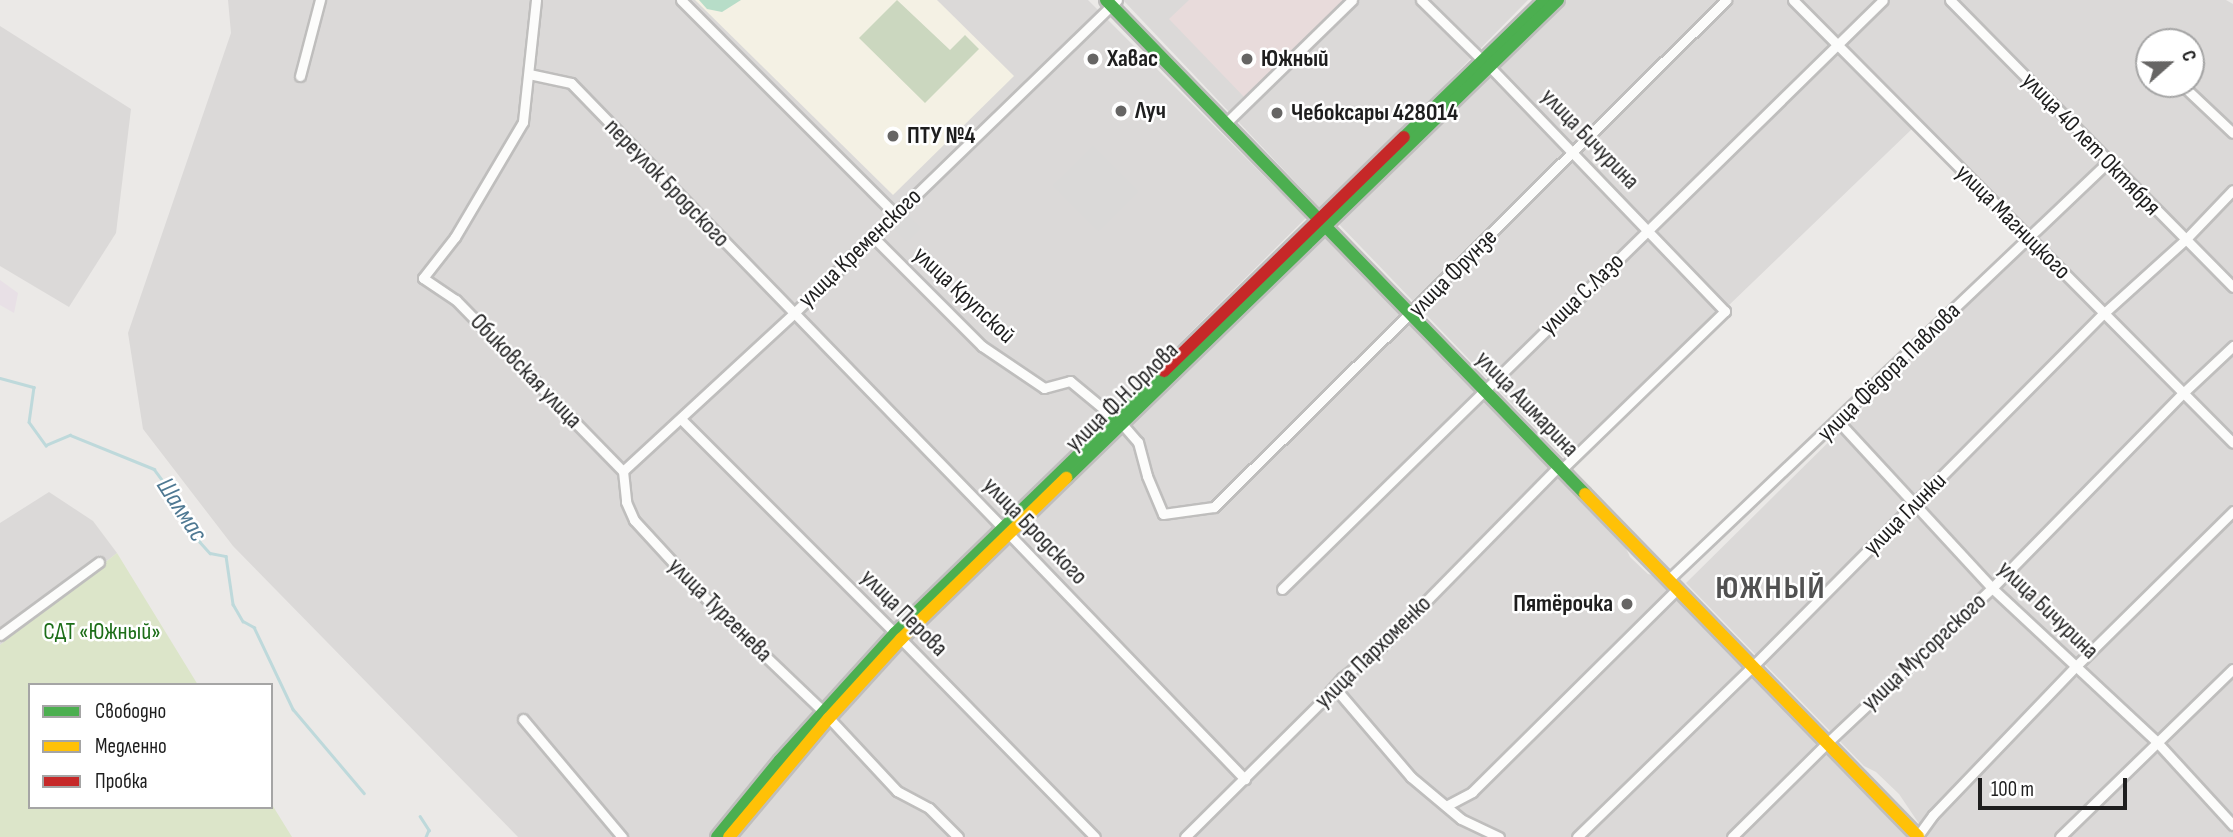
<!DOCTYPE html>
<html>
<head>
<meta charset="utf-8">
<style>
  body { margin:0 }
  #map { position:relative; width:2233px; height:837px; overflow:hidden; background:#ebe9e7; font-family:"Sofia Sans Condensed",sans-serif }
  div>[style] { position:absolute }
  .residential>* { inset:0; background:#dbd9d8 }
  .commercial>* { inset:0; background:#e8dbdb }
  .industrial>* { inset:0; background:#e8e0e6 }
  .education>* { inset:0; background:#f4f1e4 }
  .religious>* { inset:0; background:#dad9d8; transform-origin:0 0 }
  .grass>* { inset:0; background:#dce5c9 }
  .forest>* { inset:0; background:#cbd7bf }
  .pitch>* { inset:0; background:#b7ddc8 }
  .stream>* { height:2.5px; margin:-1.25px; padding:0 1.25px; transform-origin:1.25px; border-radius:1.25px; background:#bed9db }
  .roads { filter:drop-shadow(2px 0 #bfbebd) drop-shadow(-2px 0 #bfbebd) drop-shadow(0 2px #bfbebd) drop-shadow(0 -2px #bfbebd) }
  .street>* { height:9px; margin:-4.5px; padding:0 4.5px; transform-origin:4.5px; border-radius:4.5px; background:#fcfcfb }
  .fast>* { height:12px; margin:-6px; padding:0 6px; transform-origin:6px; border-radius:6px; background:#4caf50 }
  .slow>* { height:12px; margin:-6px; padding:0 6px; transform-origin:6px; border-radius:6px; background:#ffc107 }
  .jam>* { height:12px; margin:-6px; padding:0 6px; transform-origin:6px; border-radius:6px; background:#c62828 }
  .dots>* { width:19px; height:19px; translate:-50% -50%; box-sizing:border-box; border:4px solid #fff; border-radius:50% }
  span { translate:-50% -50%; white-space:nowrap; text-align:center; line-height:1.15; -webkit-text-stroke:5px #fff; paint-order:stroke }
  .poi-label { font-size:24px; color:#1e1e1e; font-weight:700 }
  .left { translate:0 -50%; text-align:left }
  .right { translate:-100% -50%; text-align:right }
  .street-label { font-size:24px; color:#1e1e1e }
  .park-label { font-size:24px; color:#1d6e19 }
  .water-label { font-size:26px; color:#4f7993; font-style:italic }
  .district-label { font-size:32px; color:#515151; font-weight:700; letter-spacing:2px }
  .legend { position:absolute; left:28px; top:683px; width:245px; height:126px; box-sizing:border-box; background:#fff; border:2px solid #a5a5a5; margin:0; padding:9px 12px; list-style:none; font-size:21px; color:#1e1e1e }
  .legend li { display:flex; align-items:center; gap:14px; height:35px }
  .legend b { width:35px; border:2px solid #a5a5a5 }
  .north { position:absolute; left:2135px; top:28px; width:70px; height:70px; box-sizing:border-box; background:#fff; border:2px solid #a5a5a5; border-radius:50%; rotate:69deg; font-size:19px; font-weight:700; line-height:28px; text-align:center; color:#1e1e1e }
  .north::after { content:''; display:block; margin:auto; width:24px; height:32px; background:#666564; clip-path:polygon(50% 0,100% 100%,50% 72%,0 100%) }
  .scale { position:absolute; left:1978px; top:778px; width:149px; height:32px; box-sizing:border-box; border:4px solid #1e1e1e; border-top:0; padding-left:9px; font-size:21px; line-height:24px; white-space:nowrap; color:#1e1e1e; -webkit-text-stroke:5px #fff; paint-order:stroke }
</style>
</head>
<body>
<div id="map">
  <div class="residential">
    <i style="clip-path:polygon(228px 0,1088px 0,1306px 218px,889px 630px,710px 837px,518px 837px,233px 546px,143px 429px,128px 333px,231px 33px)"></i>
    <i style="clip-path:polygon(1123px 0,1528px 0,1322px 210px)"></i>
    <i style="clip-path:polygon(evenodd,1564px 0,2226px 0,2233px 4px,2233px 837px,1928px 837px,1899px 794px,1876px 772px,1864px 766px,1686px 583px,2027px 246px,1913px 128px,1567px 461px,1335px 220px,1564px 0,2149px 42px,2191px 42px,2191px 84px,2149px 84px,2149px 42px)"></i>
    <i style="clip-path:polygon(0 26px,131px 109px,116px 233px,69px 307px,0 266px)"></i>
    <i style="clip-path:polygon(1322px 234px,1623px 542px,1630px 557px,1648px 574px,1660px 577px,1910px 837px,735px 837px,903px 641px)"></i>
    <i style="clip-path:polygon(49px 492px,93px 521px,117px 553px,0 645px,0 523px)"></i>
  </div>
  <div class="commercial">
    <i style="clip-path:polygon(1189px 0,1344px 0,1246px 99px,1169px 19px)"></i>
  </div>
  <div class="industrial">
    <i style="clip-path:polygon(0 280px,18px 293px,14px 313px,0 305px)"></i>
  </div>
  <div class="education">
    <i style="clip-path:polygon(695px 0,937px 0,1014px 76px,893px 195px)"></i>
  </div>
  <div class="religious">
    <i style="left:1093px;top:146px;width:64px;height:56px;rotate:45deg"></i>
    <i style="left:901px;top:208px;width:28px;height:19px;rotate:46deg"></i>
  </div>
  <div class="grass">
    <i style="clip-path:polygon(117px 553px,198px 685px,30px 685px,30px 807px,271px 807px,271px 803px,292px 837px,0 837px,0 645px)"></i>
  </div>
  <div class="forest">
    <i style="clip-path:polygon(897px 0,950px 50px,965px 35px,979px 49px,925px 103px,859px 38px)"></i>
  </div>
  <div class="pitch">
    <i style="clip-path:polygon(699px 0,741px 0,722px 12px,707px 9px)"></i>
  </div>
  <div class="stream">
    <i style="left:0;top:378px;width:35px;rotate:15deg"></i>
    <i style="left:34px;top:387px;width:35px;rotate:98deg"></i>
    <i style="left:29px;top:422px;width:29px;rotate:54deg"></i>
    <i style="left:46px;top:445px;width:26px;rotate:-23deg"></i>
    <i style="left:70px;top:435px;width:91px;rotate:22deg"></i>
    <i style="left:154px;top:469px;width:59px;rotate:53.3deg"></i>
    <i style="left:189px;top:516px;width:28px;rotate:67deg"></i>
    <i style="left:200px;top:542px;width:15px;rotate:48deg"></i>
    <i style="left:210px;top:553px;width:16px;rotate:11deg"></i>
    <i style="left:226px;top:556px;width:49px;rotate:81.7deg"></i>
    <i style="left:233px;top:604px;width:20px;rotate:60deg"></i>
    <i style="left:243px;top:621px;width:13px;rotate:29deg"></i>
    <i style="left:254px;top:627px;width:91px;rotate:64.6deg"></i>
    <i style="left:293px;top:709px;width:110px;rotate:49.8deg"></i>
    <i style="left:420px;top:816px;width:17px;rotate:57deg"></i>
    <i style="left:429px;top:830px;width:8px;rotate:113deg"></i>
  </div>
  <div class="roads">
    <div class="street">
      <i style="left:536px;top:0;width:123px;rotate:96.1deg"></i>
      <i style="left:523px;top:122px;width:134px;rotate:120.6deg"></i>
      <i style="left:455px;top:237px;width:52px;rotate:128deg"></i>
      <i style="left:423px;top:278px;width:40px;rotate:34deg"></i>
      <i style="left:456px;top:300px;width:239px;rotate:45.7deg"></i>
      <i style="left:681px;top:0;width:303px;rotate:45deg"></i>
      <i style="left:1421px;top:0;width:87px;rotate:44.5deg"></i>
      <i style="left:1793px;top:0;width:624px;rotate:45.19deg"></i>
      <i style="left:1950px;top:0;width:403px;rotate:45.4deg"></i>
      <i style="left:1490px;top:67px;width:339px;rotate:46.1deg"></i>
      <i style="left:1725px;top:311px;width:227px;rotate:135.9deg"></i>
      <i style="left:529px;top:74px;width:43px;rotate:12.1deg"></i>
      <i style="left:571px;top:83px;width:622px;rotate:45.85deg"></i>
      <i style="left:300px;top:76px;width:79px;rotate:-75.3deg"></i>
      <i style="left:2181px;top:84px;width:71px;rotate:43.3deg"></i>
      <i style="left:1226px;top:123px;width:176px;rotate:-44.3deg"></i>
      <i style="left:872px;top:236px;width:156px;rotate:45deg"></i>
      <i style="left:982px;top:346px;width:75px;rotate:34.1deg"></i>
      <i style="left:1044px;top:388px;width:27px;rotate:-15deg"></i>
      <i style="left:1070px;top:381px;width:60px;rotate:39.6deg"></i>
      <i style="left:682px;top:420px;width:301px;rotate:45deg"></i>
      <i style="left:1838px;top:421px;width:227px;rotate:47.3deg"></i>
      <i style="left:1992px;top:588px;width:224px;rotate:43deg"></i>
      <i style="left:2156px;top:741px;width:114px;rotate:47.5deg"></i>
      <i style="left:1123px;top:425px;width:23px;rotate:49deg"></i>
      <i style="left:1138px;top:442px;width:35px;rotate:75deg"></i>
      <i style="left:1147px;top:476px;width:41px;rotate:67.2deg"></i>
      <i style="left:1163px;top:514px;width:51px;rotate:-7.8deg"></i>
      <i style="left:1214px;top:507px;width:721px;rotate:-44.72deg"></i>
      <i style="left:623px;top:471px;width:231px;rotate:-42.7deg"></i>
      <i style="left:793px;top:314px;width:451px;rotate:-44.1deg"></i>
      <i style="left:623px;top:471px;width:31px;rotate:84deg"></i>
      <i style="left:626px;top:502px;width:20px;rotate:66deg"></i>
      <i style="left:634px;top:520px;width:117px;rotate:47.4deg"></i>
      <i style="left:713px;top:606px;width:152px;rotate:43.7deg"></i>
      <i style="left:1010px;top:535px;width:339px;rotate:46.1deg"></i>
      <i style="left:1669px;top:579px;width:605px;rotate:-43.53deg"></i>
      <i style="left:1282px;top:589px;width:841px;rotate:-44.42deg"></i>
      <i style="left:0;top:635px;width:123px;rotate:-36.4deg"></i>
      <i style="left:901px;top:639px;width:277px;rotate:45.6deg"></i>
      <i style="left:1335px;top:688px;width:117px;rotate:49.5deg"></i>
      <i style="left:1411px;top:777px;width:65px;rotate:40deg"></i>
      <i style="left:1461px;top:819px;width:42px;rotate:25.3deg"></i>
      <i style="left:829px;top:718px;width:100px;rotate:47deg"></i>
      <i style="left:897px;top:791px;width:36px;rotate:28deg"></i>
      <i style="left:929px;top:808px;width:41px;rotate:45deg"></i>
      <i style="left:523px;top:719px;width:154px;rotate:50deg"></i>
      <i style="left:1446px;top:806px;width:30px;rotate:-28deg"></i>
      <i style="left:1472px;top:792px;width:290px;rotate:-44.7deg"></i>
      <i style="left:1185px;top:837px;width:190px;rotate:-44.8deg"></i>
      <i style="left:1320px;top:703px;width:33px;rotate:-49deg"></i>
      <i style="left:1342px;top:678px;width:50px;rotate:-38.5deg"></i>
      <i style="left:1381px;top:647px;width:254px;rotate:-45.5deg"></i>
      <i style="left:1577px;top:837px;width:245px;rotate:-44.2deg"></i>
      <i style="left:1753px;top:666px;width:496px;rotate:-45.2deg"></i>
      <i style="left:2103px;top:314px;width:110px;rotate:-42.1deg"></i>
      <i style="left:2185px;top:240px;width:69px;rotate:-46.2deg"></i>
      <i style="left:1732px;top:837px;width:135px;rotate:-44.7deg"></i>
      <i style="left:1828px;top:742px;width:225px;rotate:-43.2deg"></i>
      <i style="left:1992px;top:588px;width:273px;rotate:-45.6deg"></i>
      <i style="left:2183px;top:393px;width:69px;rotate:-43.2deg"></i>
      <i style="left:1917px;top:837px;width:27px;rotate:-54deg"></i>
      <i style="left:1933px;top:815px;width:205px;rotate:-46.2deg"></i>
      <i style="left:2075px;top:667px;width:222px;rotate:-44.6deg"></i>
      <i style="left:2060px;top:837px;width:241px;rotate:-44.2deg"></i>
    </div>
    <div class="fast">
      <i style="left:1106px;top:0;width:688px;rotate:45.88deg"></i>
      <i style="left:1404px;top:137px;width:197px;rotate:-44.2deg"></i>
      <i style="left:1066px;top:478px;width:686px;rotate:-44.17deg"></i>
      <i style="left:717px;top:837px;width:99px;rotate:-50.7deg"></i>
      <i style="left:780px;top:760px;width:171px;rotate:-47.8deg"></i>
      <i style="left:895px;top:633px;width:376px;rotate:-44.2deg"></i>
    </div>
    <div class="slow">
      <i style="left:1585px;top:494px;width:478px;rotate:45.8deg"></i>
      <i style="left:729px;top:837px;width:155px;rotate:-50deg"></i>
      <i style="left:829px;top:718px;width:107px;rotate:-47.7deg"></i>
      <i style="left:901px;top:639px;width:231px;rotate:-44.3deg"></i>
    </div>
    <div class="jam">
      <i style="left:1164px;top:371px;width:335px;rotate:-44.3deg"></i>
    </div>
  </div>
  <div class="dots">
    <i style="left:1093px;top:59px;background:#666564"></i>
    <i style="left:1247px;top:59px;background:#666564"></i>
    <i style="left:1121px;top:111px;background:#666564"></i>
    <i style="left:1277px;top:113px;background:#666564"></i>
    <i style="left:893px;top:136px;background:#666564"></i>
    <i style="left:1627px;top:604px;background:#666564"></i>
  </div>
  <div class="poi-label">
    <span class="left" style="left:1107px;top:59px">Хавас</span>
    <span class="left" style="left:1261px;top:59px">Южный</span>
    <span class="left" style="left:1135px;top:111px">Луч</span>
    <span class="left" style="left:1291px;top:113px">Чебоксары 428014</span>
    <span class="left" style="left:907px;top:136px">ПТУ №4</span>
    <span class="right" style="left:1613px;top:604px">Пятёрочка</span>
  </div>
  <div class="street-label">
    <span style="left:1590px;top:139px;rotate:46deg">улица Бичурина</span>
    <span style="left:2091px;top:144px;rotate:46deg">улица 40 лет Октября</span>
    <span style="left:667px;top:183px;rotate:46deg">переулок Бродского</span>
    <span style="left:2013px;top:222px;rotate:45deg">улица Магницкого</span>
    <span style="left:860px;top:248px;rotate:-44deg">улица Кременского</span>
    <span style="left:1453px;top:273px;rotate:-45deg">улица Фрунзе</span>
    <span style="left:1582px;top:294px;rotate:-44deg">улица С.Лазо</span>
    <span style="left:964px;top:295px;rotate:43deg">улица Крупской</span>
    <span style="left:526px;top:371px;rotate:46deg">Обиковская улица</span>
    <span style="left:1889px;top:372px;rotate:-44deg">улица Фёдора Павлова</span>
    <span style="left:1122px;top:397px;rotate:-44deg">улица Ф.Н.Орлова</span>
    <span style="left:1527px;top:404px;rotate:46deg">улица Ашмарина</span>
    <span style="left:1905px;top:514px;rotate:-45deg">улица Глинки</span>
    <span style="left:1035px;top:531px;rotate:46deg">улица Бродского</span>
    <span style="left:720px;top:610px;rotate:45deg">улица Тургенева</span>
    <span style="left:2048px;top:610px;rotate:44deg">улица Бичурина</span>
    <span style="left:904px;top:613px;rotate:45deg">улица Перова</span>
    <span style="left:1373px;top:652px;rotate:-44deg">улица Пархоменко</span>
    <span style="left:1924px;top:652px;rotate:-43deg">улица Мусоргского</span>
  </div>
  <div class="park-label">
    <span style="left:102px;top:632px">СДТ «Южный»</span>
  </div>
  <div class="water-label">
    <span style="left:181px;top:510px;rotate:57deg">Шалмас</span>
  </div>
  <div class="district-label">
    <span style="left:1771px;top:589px">ЮЖНЫЙ</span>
  </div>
  <ul class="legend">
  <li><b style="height:9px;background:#4caf50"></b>Свободно</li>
  <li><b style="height:9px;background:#ffc107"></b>Медленно</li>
  <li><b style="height:9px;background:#c62828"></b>Пробка</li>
  </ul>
  <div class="north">С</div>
  <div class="scale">100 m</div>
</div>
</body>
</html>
